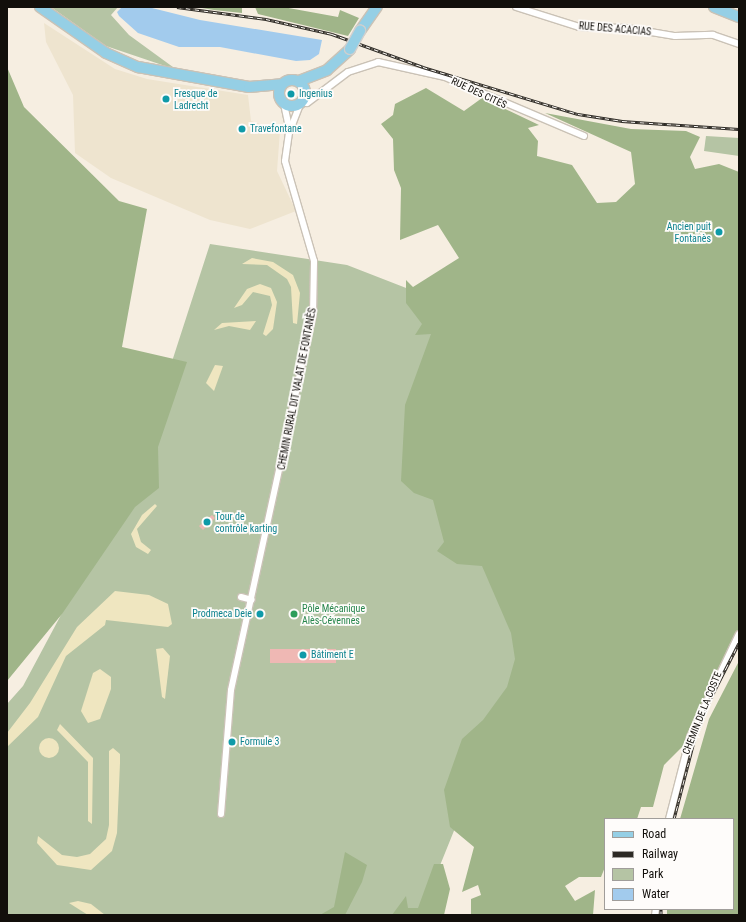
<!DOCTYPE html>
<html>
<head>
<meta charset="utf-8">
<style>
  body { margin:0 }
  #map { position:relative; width:746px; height:922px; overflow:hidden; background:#f6eee1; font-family:"Roboto Condensed",sans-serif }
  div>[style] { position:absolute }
  .industrial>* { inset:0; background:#eee4cf }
  .green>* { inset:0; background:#b5c4a4 }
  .forest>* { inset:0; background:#a0b589 }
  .sand>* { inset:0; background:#efe6c0 }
  .round { border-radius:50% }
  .water>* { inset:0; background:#a2cbed }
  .building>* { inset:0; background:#efb8b4; transform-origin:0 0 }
  .roads { filter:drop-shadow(1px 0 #cac2b6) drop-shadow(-1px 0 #cac2b6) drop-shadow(0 1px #cac2b6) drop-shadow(0 -1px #cac2b6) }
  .street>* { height:6px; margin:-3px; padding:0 3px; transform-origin:3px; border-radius:3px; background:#fff }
  .primary>* { height:10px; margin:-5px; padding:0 5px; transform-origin:5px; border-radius:5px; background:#95cfe5 }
  .primary>.ring { margin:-5px; padding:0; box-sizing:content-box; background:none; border:10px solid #95cfe5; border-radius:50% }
  .rail>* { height:3px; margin-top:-1.5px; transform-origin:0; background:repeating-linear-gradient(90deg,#fefcfa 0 4.5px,#2d2a25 0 9px); box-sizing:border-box; border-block:1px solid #2d2a25 }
  .bridges { filter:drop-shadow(1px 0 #d0cfce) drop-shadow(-1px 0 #d0cfce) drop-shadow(0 1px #d0cfce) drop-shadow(0 -1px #d0cfce) }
  .primary-bridge>* { height:10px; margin:-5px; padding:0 5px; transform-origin:5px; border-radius:5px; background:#95cfe5 }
  .dots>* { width:11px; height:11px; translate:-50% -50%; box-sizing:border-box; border:2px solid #fefcfa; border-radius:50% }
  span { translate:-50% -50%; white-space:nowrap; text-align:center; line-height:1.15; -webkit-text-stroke:3.5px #fefcfa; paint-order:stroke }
  .street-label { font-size:10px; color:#120f0b }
  .culture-label { font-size:10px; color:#0d838f }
  .left { translate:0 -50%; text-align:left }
  .right { translate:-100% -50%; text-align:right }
  .leisure-label { font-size:10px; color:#27864d }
  .frame { position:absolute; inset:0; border:8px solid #120f0b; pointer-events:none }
  .legend { position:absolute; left:604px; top:818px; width:130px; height:92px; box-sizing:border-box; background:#fefcfa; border:1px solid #a09d9a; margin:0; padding:5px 7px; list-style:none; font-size:12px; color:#120f0b }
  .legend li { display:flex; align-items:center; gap:8px; height:20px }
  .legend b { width:20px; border:1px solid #a09d9a }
</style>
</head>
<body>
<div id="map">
  <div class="industrial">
    <i style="clip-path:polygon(44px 23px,115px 69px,147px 79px,248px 95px,251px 121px,280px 131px,277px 171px,296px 211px,250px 229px,210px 220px,111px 178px,75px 153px,73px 95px,46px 42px)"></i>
  </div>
  <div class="green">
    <i style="clip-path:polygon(51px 7px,118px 7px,111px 15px,129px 35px,177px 70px,106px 46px)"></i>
    <i style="clip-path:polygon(706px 136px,739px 138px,739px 156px,704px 151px)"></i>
    <i style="clip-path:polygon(210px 244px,347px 265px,419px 293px,502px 419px,523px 687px,470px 791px,420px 915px,7px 915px,7px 704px,23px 686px,100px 542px,144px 448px)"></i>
  </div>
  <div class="forest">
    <i style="clip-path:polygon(196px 7px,242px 7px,242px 13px,214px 10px)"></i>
    <i style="clip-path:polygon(255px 7px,283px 7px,338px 17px,340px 10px,359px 18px,348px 36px,258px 14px)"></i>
    <i style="clip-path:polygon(7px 67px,24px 107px,119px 201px,147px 209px,122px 347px,187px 362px,158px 447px,159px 488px,135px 507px,62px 614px,7px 681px)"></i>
    <i style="clip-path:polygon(426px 88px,464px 111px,482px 98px,539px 125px,528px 128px,538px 141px,537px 156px,572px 165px,597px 203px,616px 202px,635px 184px,631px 152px,545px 113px,631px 129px,686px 131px,700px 137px,690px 157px,695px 169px,719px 164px,739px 172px,739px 634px,683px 746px,664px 765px,653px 807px,641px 807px,637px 819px,605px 819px,605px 867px,601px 877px,579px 877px,565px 886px,575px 901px,595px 890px,593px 915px,471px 915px,471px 899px,481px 895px,478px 885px,462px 892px,474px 847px,450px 827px,444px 790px,462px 739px,483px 720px,507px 687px,515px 659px,511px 633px,482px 566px,457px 564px,437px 551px,444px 542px,433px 500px,414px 493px,401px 481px,405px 405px,431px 334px,415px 335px,422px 324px,406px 303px,406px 280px,413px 287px,459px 258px,438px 225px,400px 240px,401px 188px,394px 170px,393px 139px,381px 124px,393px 115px,395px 104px)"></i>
    <i style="clip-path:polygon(739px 661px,739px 915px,667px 915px,667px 909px,733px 909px,733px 819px,680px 819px,709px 719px)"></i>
    <i style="clip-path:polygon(345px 852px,367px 865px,362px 882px,345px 915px,320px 915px,334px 907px)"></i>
    <i style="clip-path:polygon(434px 864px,443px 864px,450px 889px,444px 915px,392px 915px,406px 896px,408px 908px,418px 908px)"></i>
  </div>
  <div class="sand">
    <i style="clip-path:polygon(252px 258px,273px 262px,293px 275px,300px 293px,297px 324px,293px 323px,291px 287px,287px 279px,267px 265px,242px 264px)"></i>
    <i style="clip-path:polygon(260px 284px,271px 288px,277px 302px,273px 329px,266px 336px,263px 334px,272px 305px,270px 296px,253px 292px,242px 305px,234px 308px,247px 289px)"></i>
    <i style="clip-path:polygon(256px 321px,250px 330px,229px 326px,214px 330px,222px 323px)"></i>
    <i style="clip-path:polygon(215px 365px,223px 366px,214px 391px,206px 383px)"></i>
    <i style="clip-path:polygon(155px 504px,157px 506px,137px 529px,141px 542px,151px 550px,148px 554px,136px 547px,131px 534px,142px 515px)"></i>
    <i style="clip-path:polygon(115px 591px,149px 595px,168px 604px,172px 624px,168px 627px,106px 620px,105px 625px,66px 656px,38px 717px,7px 747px,7px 733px,30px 703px,77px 627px)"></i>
    <i style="clip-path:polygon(163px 648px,170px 656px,165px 699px,162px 697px,156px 649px)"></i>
    <i style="clip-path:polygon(100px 669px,111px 677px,111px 689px,100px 719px,88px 723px,81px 711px,93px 673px)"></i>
    <i style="clip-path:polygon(60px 724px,93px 758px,92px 824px,88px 821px,88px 762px,57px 730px)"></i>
    <i class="round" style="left:39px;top:738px;width:20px;height:20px"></i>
    <i style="clip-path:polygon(113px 748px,120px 754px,120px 763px,117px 833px,112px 851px,91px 870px,57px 865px,37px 843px,38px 836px,62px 855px,77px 857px,90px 854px,106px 839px,109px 825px,109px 751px)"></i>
    <i style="clip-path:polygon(78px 901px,91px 904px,105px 915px,88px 915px,69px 903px)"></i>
  </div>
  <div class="water">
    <i style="clip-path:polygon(122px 7px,148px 7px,200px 20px,322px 40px,319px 54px,310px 60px,296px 61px,220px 47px,179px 47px,138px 33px,119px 16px,117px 12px)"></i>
  </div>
  <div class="building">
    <i style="clip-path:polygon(212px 515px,215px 518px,203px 530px,199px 526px)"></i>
    <i style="left:270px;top:649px;width:66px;height:14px"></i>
  </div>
  <div class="roads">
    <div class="street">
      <i style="left:516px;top:7px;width:66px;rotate:17.6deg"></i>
      <i style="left:579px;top:27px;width:48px;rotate:1.2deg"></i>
      <i style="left:627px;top:28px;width:49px;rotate:9.5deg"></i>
      <i style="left:675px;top:36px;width:38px;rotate:-2deg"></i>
      <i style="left:713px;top:35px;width:28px;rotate:19deg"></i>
      <i style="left:302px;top:101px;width:5px;rotate:22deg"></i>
      <i style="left:307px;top:103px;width:51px;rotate:-37.1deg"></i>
      <i style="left:348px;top:72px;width:32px;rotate:-18deg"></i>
      <i style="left:378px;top:62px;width:69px;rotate:12.6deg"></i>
      <i style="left:445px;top:77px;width:151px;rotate:23deg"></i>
      <i style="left:284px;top:104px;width:24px;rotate:78deg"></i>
      <i style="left:241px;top:597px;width:11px;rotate:15deg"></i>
      <i style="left:221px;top:814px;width:124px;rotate:-85.4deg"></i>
      <i style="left:231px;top:690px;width:384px;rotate:-77.7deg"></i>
      <i style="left:313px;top:315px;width:54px;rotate:-88.9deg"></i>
      <i style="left:314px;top:261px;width:104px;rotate:-106.2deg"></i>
      <i style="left:285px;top:161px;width:28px;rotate:-82deg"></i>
      <i style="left:289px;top:133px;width:31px;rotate:-69deg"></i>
      <i style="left:669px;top:819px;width:85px;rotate:-75.6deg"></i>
      <i style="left:690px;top:737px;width:114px;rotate:-64.6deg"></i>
      <i style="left:655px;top:915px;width:6px;rotate:-81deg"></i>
    </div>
    <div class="primary">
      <i style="left:40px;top:7px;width:80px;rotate:34.9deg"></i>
      <i style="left:106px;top:53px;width:35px;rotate:24deg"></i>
      <i style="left:138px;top:67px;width:113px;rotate:10.2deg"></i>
      <i style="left:249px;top:87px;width:33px;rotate:-5deg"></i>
      <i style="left:714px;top:7px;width:27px;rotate:22deg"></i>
      <i style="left:360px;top:31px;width:29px;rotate:-55deg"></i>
      <i class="ring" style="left:279px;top:80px;width:16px;height:16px"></i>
      <i style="left:299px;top:81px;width:30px;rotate:-21deg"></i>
      <i style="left:327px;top:70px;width:31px;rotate:-42deg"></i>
    </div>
  </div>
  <div class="rail">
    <i style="left:177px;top:7px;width:90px;rotate:7.7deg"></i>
    <i style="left:266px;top:19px;width:68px;rotate:12.8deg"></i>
    <i style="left:332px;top:34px;width:97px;rotate:19.9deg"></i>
    <i style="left:423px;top:67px;width:162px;rotate:16.9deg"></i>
    <i style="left:578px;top:114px;width:45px;rotate:9deg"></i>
    <i style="left:622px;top:121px;width:117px;rotate:3.9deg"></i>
    <i style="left:674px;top:819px;width:81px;rotate:-75.6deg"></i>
    <i style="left:694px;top:741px;width:43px;rotate:-69.4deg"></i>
    <i style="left:709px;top:701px;width:65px;rotate:-62.7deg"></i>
    <i style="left:661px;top:915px;width:6px;rotate:-90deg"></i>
  </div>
  <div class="bridges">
    <div class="primary-bridge">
      <i style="left:350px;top:49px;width:21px;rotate:-61deg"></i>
    </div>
  </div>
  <div class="dots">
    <i style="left:291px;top:94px;background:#0f9aa8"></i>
    <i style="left:166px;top:99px;background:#0f9aa8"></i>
    <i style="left:242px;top:129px;background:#0f9aa8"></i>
    <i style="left:719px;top:232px;background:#0f9aa8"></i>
    <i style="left:207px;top:522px;background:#0f9aa8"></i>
    <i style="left:260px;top:614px;background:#0f9aa8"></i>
    <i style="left:294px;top:614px;background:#2e9e5b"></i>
    <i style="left:303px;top:655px;background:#0f9aa8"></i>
    <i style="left:232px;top:742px;background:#0f9aa8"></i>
  </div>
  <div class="street-label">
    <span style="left:615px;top:29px;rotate:5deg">RUE DES ACACIAS</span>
    <span style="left:479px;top:93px;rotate:25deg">RUE DES CITÉS</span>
    <span style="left:297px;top:389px;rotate:-79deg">CHEMIN RURAL DIT VALAT DE FONTANÈS</span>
    <span style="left:702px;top:713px;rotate:-68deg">CHEMIN DE LA COSTE</span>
  </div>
  <div class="culture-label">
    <span class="left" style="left:174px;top:99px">Fresque de<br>Ladrecht</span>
    <span class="left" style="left:299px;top:94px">Ingenius</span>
    <span class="left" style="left:250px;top:129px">Travefontane</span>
    <span class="right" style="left:711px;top:232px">Ancien puit<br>Fontanès</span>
    <span class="left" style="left:215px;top:522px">Tour de<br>contrôle karting</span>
    <span class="right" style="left:252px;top:614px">Prodmeca Deie</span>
    <span class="left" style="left:311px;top:655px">Bâtiment E</span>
    <span class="left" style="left:240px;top:742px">Formule 3</span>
  </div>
  <div class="leisure-label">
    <span class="left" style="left:302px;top:614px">Pôle Mécanique<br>Alès-Cévennes</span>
  </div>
  <div class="frame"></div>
  <ul class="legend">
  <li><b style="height:5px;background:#95cfe5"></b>Road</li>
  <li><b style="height:5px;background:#2d2a25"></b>Railway</li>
  <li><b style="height:11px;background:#b5c4a4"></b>Park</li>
  <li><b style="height:11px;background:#a2cbed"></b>Water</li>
  </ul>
</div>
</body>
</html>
